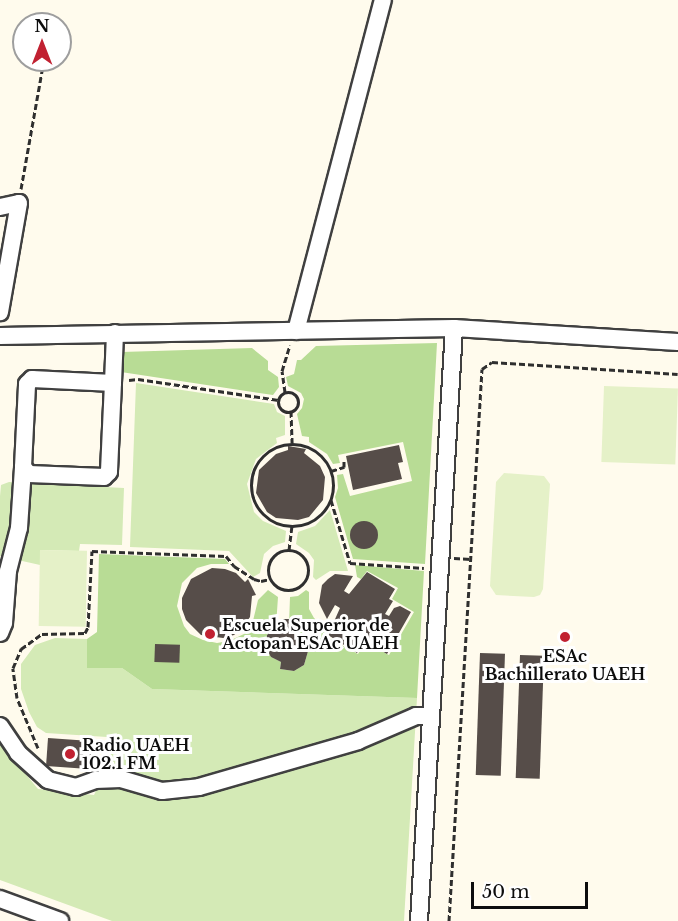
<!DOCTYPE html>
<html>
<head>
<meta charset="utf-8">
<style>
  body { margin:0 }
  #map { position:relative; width:678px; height:921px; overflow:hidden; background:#fffbed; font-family:"Libre Baskerville",serif }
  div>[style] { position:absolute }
  .green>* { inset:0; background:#d4eab6 }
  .forest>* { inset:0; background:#b8dc95 }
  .pitch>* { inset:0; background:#e5f1c8; transform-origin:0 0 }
  .building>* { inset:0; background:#564d49; transform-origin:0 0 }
  .round { border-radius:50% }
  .path>* { height:3px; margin-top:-1.5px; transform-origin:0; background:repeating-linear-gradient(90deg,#2f2f2f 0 6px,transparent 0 9px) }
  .path>.ring { margin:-1.5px; padding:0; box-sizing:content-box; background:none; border:3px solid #2f2f2f; border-radius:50% }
  .roads { filter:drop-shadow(2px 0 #404040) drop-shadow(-2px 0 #404040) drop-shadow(0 2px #404040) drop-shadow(0 -2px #404040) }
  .minor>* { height:16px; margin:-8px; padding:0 8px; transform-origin:8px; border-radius:8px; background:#fff }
  .dots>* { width:16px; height:16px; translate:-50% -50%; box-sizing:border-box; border:3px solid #fff; border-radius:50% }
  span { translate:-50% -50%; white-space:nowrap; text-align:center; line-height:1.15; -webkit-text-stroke:6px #fff; paint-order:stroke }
  .poi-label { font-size:16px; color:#0d0d0d; font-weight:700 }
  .left { translate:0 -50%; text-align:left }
  .north { position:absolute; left:12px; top:12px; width:60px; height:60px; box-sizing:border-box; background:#fff; border:2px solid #9e9e9e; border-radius:50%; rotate:0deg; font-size:16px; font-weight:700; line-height:24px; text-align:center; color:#0d0d0d }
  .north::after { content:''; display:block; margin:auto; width:21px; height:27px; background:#c12131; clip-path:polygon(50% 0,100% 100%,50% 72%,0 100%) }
  .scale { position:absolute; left:471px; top:882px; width:117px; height:27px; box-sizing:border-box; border:3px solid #0d0d0d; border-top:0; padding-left:8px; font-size:18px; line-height:21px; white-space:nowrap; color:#0d0d0d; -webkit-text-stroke:4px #fff; paint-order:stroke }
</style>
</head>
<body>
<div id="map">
  <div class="green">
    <i style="clip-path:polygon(136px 383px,274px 404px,277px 412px,285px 416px,285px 435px,276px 438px,277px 443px,256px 459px,247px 484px,254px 512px,263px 521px,286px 531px,285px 542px,273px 546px,264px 554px,260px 573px,253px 577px,229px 551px,130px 547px)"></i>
    <i style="clip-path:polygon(9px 482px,124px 488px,122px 545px,80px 544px,79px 551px,41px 550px,40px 565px,0 556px,0 496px,1px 485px)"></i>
    <i style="clip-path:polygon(330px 510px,348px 571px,330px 571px,316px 580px,313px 577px,314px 560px,309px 553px,296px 544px,298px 532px,315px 526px)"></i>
    <i style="clip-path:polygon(55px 638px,87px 639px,87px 668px,122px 668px,152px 689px,417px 698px,404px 921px,112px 921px,0 880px,0 743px,38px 789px,94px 795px,106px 770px,107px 737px,46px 733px,37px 727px,29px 712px,21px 689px,21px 664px,35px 645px)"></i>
  </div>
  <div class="forest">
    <i style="clip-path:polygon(437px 343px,425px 564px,353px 559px,335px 497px,338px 488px,337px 475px,343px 474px,350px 496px,412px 481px,403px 442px,338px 455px,340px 463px,333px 464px,327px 454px,309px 442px,309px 437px,302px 436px,297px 414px,302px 408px,304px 399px,301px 393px,288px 386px,286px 377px,294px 374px,297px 360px,301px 360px,316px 346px)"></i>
    <i style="clip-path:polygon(252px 348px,268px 361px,268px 370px,278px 377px,279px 387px,273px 395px,121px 372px,122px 352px)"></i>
    <i style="clip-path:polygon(99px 554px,225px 559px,229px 564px,211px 564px,197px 568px,182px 583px,177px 606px,184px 626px,190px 634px,203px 640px,217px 643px,229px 641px,244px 634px,252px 625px,258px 600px,268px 590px,278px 597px,276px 626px,267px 635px,265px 647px,271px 657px,281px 662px,280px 669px,294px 671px,304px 665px,309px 648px,302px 646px,300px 633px,289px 625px,290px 597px,298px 596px,306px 590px,309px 592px,309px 609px,314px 618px,328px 629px,325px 636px,358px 654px,365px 642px,389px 655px,414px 612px,392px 599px,398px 588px,367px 571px,361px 579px,357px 577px,355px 565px,424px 571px,417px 698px,152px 689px,122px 668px,87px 668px,87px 639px,97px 632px)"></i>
  </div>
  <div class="pitch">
    <i style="left:604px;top:386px;width:74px;height:76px;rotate:2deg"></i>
    <i style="clip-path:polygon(504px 473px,544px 476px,550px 484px,543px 589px,540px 595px,534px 597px,496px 595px,490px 586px,496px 482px)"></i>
    <i style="left:40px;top:550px;width:47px;height:76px;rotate:1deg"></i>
  </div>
  <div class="building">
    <i style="clip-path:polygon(399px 445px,403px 462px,398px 463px,402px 479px,353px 490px,346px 456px)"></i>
    <i style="clip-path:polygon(288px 446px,306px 449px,304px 453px,320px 466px,325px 477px,323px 500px,309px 517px,298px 520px,276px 518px,267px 512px,256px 493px,259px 470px,276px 454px,288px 450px)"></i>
    <i class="round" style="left:350px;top:521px;width:28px;height:28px"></i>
    <i style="clip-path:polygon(212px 568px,225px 569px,236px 573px,245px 582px,248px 579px,256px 595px,252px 596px,250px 617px,243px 627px,234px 635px,223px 638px,201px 635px,186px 620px,182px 609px,182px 598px,191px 579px)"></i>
    <i style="clip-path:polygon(367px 572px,395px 589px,389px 599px,393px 601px,385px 614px,389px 616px,394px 608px,400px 606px,411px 612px,387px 654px,375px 647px,374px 642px,381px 631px,376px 628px,369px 641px,365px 639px,357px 653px,328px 635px,340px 608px,335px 605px,327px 619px,319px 603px,322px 585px,328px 579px,335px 574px,353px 576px,344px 591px,349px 594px)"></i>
    <i style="clip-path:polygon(283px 619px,290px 619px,289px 625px,300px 633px,302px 646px,309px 648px,304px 665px,294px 671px,280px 669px,281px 662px,271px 657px,265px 647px,267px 635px,276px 626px,283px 625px)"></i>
    <i style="left:155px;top:644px;width:25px;height:18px;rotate:2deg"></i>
    <i style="left:480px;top:653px;width:25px;height:122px;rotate:2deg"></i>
    <i style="left:520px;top:655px;width:24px;height:123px;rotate:2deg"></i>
    <i style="left:48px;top:738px;width:46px;height:28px;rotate:4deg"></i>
  </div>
  <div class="path">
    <i style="left:21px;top:189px;width:131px;rotate:-79.9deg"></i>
    <i style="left:129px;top:380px;width:9px;rotate:-6deg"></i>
    <i style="left:138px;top:379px;width:142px;rotate:8.5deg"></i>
    <i style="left:285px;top:392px;width:21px;rotate:-98deg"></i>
    <i style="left:282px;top:371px;width:27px;rotate:-73deg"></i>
    <i class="ring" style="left:278px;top:392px;width:17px;height:17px"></i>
    <i style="left:291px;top:411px;width:32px;rotate:88deg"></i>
    <i class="ring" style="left:251px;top:444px;width:79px;height:79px"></i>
    <i style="left:331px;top:471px;width:14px;rotate:-17deg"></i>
    <i style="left:344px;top:467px;width:8px;rotate:-90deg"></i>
    <i style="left:331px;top:500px;width:66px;rotate:73.2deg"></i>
    <i style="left:350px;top:563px;width:74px;rotate:3.9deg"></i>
    <i style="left:289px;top:550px;width:25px;rotate:-83deg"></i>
    <i class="ring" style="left:268px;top:550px;width:37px;height:37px"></i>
    <i style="left:454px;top:558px;width:17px;rotate:3deg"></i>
    <i style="left:38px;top:748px;width:54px;rotate:-112.8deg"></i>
    <i style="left:17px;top:698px;width:30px;rotate:-98deg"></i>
    <i style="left:13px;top:668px;width:21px;rotate:-67deg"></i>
    <i style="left:21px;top:649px;width:26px;rotate:-36deg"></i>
    <i style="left:42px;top:634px;width:43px;rotate:-1.3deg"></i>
    <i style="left:85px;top:633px;width:7px;rotate:-63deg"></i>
    <i style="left:88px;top:627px;width:76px;rotate:-87deg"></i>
    <i style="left:92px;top:551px;width:134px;rotate:2.1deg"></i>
    <i style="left:226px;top:556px;width:13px;rotate:51deg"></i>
    <i style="left:234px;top:566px;width:24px;rotate:33deg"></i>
    <i style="left:254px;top:579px;width:7px;rotate:16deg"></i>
    <i style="left:261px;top:581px;width:9px;rotate:-13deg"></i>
    <i style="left:449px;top:921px;width:553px;rotate:-86.58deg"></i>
    <i style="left:482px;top:369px;width:12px;rotate:-35deg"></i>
    <i style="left:492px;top:362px;width:186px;rotate:3.7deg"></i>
  </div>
  <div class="roads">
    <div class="minor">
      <i style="left:0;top:207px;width:19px;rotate:-12deg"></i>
      <i style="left:19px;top:203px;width:111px;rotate:99.9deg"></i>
      <i style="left:296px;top:331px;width:342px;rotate:-75.3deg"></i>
      <i style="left:0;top:336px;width:454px;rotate:-1deg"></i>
      <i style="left:454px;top:328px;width:224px;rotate:3.6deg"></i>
      <i style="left:32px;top:379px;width:81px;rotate:2.8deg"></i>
      <i style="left:113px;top:383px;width:89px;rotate:92.6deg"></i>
      <i style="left:109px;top:472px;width:7px;rotate:135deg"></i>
      <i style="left:104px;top:477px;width:75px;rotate:-177.7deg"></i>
      <i style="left:29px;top:474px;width:9px;rotate:-131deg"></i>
      <i style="left:23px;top:467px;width:83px;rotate:-87.2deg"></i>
      <i style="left:27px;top:384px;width:7px;rotate:-45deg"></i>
      <i style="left:113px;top:383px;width:50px;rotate:-87.7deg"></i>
      <i style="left:0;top:633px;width:11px;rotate:-68deg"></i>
      <i style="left:4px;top:623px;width:52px;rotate:-85.6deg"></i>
      <i style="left:8px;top:571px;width:44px;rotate:-75.7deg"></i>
      <i style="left:19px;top:528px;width:61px;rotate:-86.2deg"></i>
      <i style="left:0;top:726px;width:32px;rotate:56deg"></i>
      <i style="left:18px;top:753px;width:40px;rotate:42deg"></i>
      <i style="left:48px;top:780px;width:29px;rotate:14deg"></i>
      <i style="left:76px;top:787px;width:20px;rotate:-20deg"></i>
      <i style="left:95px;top:780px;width:26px;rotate:-2deg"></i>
      <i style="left:121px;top:779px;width:43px;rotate:16.3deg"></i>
      <i style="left:162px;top:791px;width:37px;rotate:-6deg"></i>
      <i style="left:199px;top:787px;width:166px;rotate:-16.1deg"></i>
      <i style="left:358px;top:741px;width:63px;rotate:-23.3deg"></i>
      <i style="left:416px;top:716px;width:15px"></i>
      <i style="left:0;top:899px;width:64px;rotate:20.1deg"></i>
      <i style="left:419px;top:921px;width:594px;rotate:-86.62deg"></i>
    </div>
  </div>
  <div class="dots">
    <i style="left:210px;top:634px;background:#c12131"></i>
    <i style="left:565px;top:637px;background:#c12131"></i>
    <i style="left:70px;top:754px;background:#c12131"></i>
  </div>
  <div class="poi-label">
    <span class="left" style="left:222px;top:634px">Escuela Superior de<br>Actopan ESAc UAEH</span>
    <span style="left:565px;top:665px">ESAc<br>Bachillerato UAEH</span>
    <span class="left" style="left:82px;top:754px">Radio UAEH<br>102.1 FM</span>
  </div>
  <div class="north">N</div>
  <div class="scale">50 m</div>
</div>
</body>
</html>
